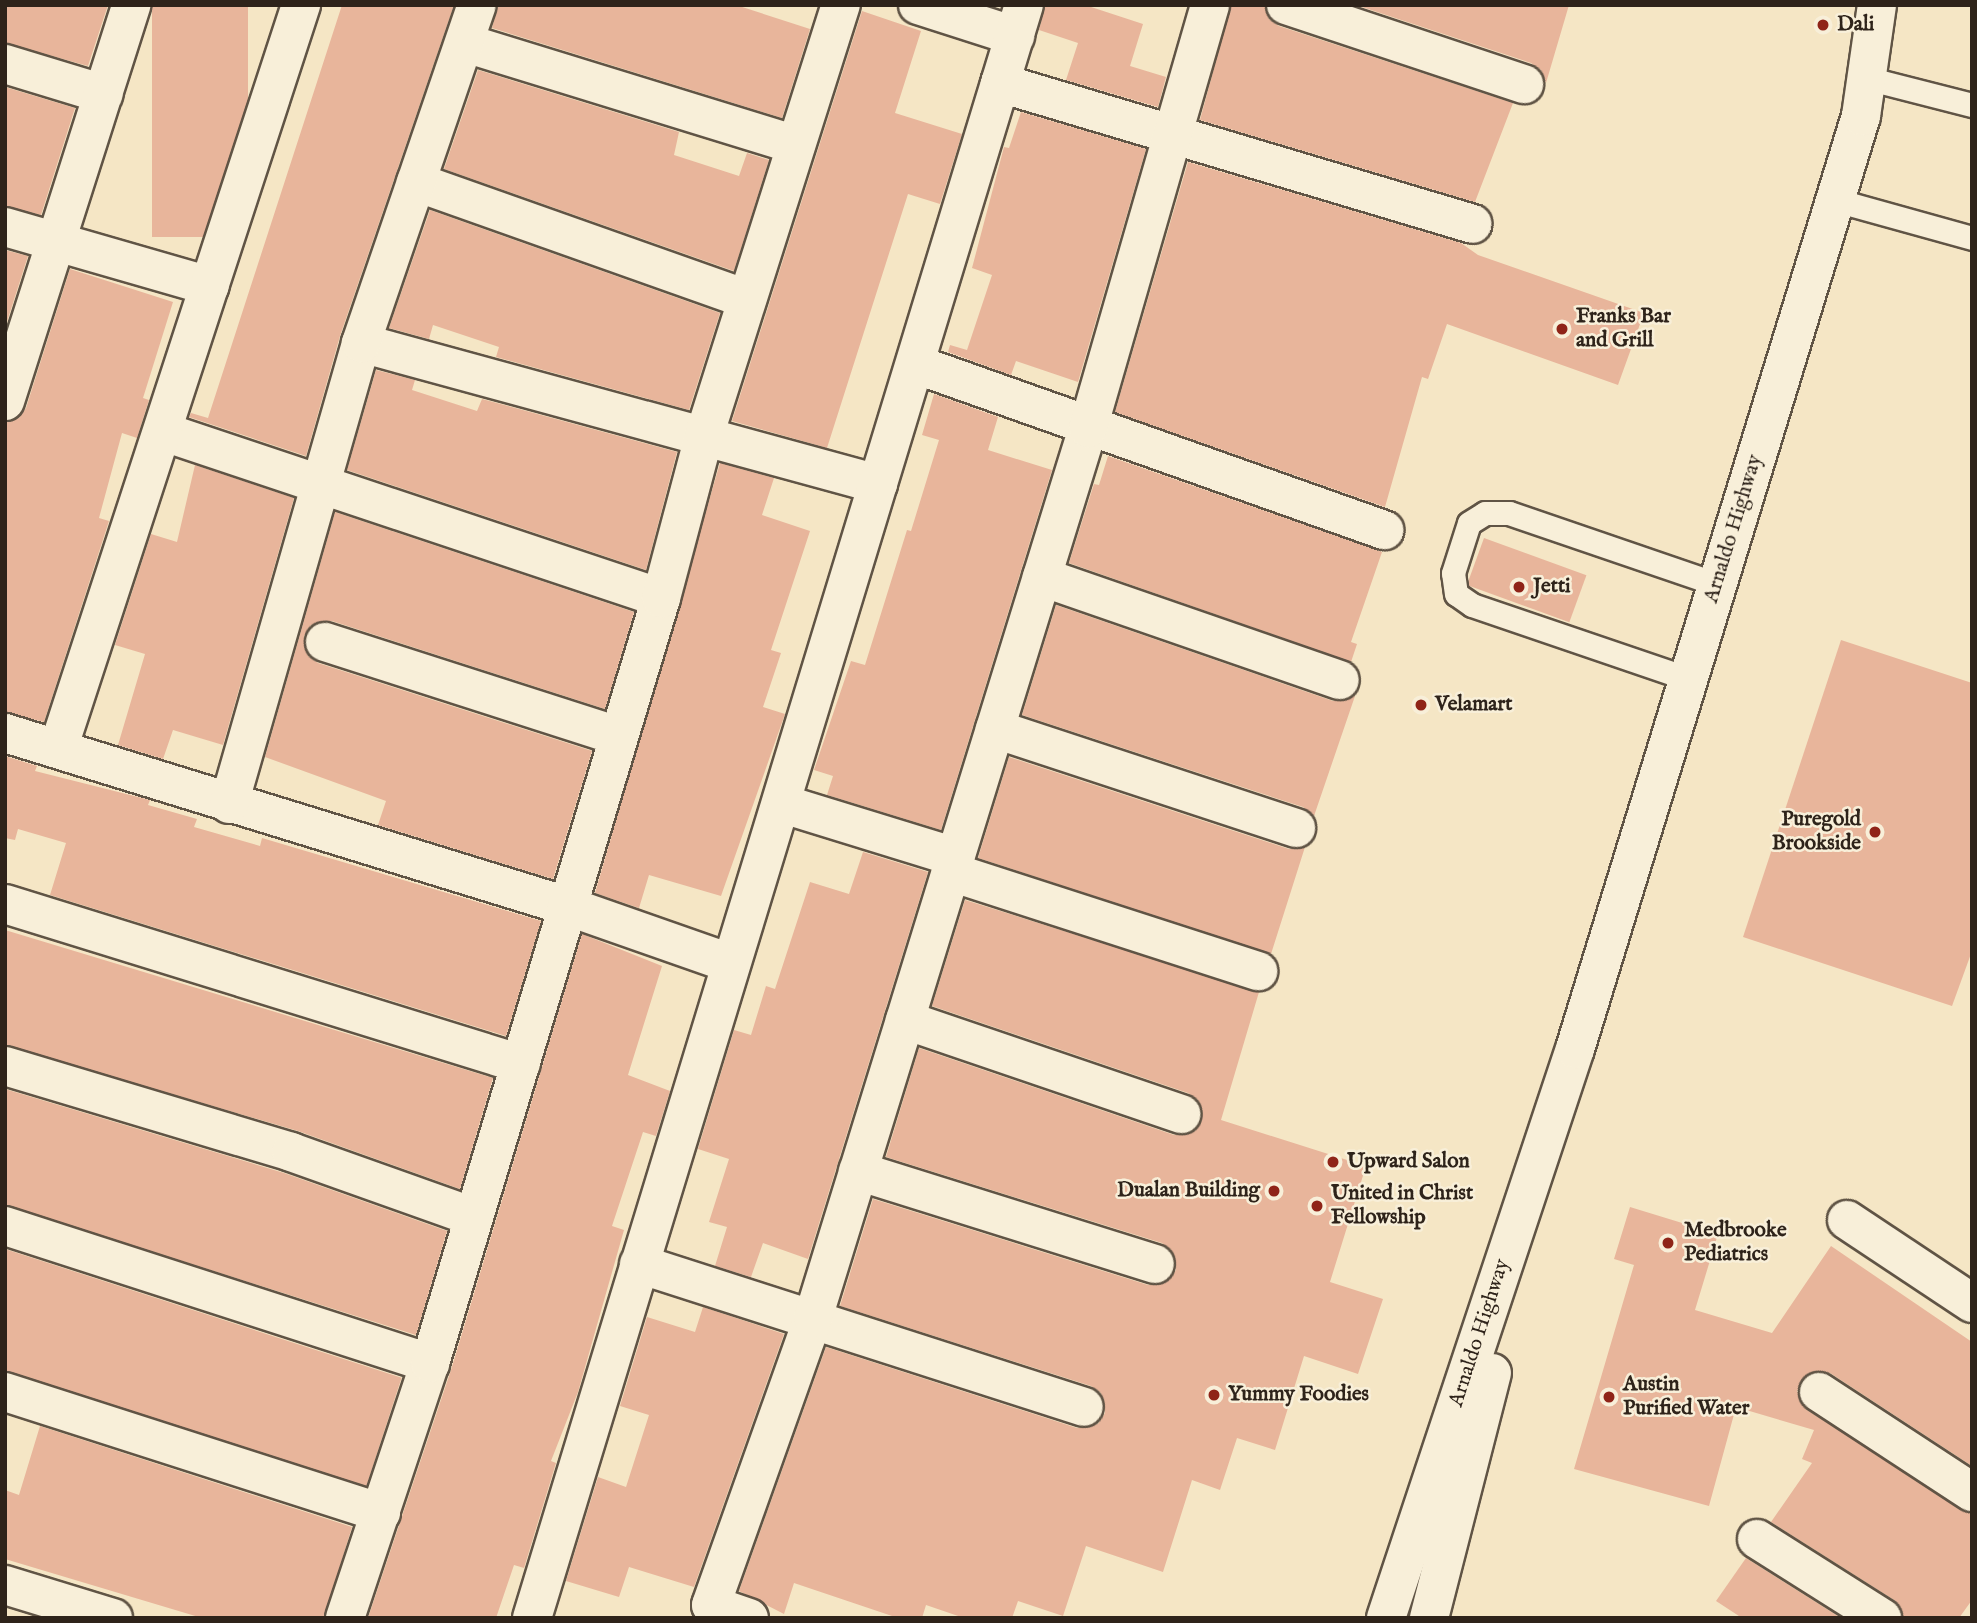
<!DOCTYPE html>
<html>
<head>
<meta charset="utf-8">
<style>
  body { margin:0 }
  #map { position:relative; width:1977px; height:1623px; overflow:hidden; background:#f5e6c5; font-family:"IM FELL English",serif }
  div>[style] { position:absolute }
  .building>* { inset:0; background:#e8b59b; transform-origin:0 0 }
  .roads { filter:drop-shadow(2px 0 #605445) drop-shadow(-2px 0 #605445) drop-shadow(0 2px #605445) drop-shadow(0 -2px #605445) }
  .service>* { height:23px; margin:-11.5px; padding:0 11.5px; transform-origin:11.5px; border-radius:11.5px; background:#f8efd9 }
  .minor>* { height:38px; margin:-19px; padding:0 19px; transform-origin:19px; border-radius:19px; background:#f8efd9 }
  .secondary>* { height:38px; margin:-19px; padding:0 19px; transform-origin:19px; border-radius:19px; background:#f8efd9 }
  .dots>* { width:19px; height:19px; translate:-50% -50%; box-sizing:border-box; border:4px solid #f8efd9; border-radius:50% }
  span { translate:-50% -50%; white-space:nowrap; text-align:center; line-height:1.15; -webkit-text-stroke:5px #f8efd9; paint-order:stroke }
  .poi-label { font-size:21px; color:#2e231a; font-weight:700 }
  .left { translate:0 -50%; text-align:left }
  .right { translate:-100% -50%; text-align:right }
  .street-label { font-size:21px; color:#2e231a }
  .frame { position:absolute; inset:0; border:7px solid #2e231a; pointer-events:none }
</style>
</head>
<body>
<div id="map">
  <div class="building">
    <i style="clip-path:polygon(5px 5px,108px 5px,88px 66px,5px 43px)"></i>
    <i style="left:152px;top:5px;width:96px;height:232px"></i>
    <i style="clip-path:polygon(342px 5px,454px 5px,340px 336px,306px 456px,189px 417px,191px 413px,208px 418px)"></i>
    <i style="clip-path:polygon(498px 5px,736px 5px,810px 29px,782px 118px,492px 28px)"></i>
    <i style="clip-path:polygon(1045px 5px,1085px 5px,1143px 24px,1130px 66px,1166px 77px,1158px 107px,1066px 80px,1078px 43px,1039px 30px)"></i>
    <i style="clip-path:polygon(1231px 5px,1265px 5px,1269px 19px,1279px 26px,1513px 103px,1475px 202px,1200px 120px)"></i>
    <i style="clip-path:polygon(1356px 5px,1569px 5px,1546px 83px,1541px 70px,1531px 63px)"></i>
    <i style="clip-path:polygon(862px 11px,921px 31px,895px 113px,962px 134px,940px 204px,908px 194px,827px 448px,732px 421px)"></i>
    <i style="clip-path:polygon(478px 70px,679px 132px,674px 155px,739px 176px,747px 153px,769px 160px,734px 271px,444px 169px)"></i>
    <i style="clip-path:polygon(5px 87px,75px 108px,41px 215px,5px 206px)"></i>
    <i style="clip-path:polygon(1021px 112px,1146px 149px,1078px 382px,1016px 361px,1011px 375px,948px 352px,950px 345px,967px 350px,992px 275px,972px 268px,1004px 147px,1009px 148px)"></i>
    <i style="clip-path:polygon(1188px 162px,1461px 243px,1478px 255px,1644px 313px,1618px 385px,1447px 324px,1428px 379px,1422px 377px,1385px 507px,1115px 412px)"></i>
    <i style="clip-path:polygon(430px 210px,720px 313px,689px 410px,496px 357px,499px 347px,433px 325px,429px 339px,389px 328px)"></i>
    <i style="clip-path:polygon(5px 250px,28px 256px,5px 328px)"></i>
    <i style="clip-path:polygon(70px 269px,173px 302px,143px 398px,149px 400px,137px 438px,122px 433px,99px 518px,109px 521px,44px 722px,5px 712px,5px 422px,19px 418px,26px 408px)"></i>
    <i style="clip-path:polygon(376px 370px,415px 380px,412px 390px,477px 411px,482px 399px,677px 452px,646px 570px,347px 470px)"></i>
    <i style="clip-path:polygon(934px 394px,998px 417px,988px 450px,1052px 470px,941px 830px,827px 795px,833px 776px,814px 770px,851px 661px,865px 665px,907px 530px,911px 531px,939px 440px,922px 435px)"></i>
    <i style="clip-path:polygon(1108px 456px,1382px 552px,1351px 642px,1357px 644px,1351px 662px,1069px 563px,1094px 484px,1099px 485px)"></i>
    <i style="clip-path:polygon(720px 463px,774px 478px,762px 515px,810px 531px,771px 650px,781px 653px,763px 707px,785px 714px,721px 896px,649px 875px,639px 908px,595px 893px)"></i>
    <i style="clip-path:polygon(195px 465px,294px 498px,223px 745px,173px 730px,163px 759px,118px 745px,145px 654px,115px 645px,151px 534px,177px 542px)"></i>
    <i style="clip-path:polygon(335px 512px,634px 612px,605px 709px,332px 621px,311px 625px,304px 636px,308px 656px,318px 663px,592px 751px,553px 879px,378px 825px,386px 801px,265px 757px)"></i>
    <i style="left:1484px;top:538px;width:109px;height:50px;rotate:20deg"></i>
    <i style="clip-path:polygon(1056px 605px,1333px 701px,1355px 696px,1314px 816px,1303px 807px,1022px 715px)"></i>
    <i style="clip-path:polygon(1841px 640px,1972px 683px,1972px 951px,1952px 1006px,1743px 937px)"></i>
    <i style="clip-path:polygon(5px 756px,37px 766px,35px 771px,150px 800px,148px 805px,197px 819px,194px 827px,260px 846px,262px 838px,541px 921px,506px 1036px,50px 895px,66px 843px,18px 829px,15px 840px,5px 838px)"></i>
    <i style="clip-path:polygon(1009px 757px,1289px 849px,1305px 847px,1271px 954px,978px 858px)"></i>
    <i style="clip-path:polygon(863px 852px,928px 872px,808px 1259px,763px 1243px,751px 1277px,715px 1266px,727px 1227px,709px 1222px,729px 1159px,698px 1149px,734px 1030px,751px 1035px,766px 986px,775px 989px,810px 882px,849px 894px)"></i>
    <i style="clip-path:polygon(965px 900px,1259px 992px,1221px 1120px,1366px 1166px,1330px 1282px,1383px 1299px,1358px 1374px,1304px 1356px,1275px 1450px,1237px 1438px,1220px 1490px,1192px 1480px,1163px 1572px,1086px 1546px,1063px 1616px,1018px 1601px,1012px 1618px,964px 1618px,926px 1605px,922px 1618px,898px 1618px,794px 1583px,784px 1614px,739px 1591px,826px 1347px,1077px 1428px,1098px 1424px,1105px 1413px,1101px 1393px,1091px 1386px,840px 1306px,873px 1199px,1148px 1285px,1169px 1280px,1176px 1270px,1171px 1250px,1162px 1243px,886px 1157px,919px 1048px,1174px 1135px,1195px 1131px,1202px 1120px,1198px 1100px,1188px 1093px,932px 1006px)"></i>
    <i style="clip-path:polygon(5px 930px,493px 1078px,460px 1189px,298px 1131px,5px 1045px)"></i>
    <i style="clip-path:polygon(582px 934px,662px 966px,628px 1075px,670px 1091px,656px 1136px,643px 1132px,612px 1226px,624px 1230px,578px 1392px,551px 1461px,556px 1463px,524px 1568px,514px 1565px,496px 1618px,368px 1618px,451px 1370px)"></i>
    <i style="clip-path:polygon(5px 1089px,284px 1173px,447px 1231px,416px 1335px,5px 1205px)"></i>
    <i style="clip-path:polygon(1630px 1207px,1718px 1234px,1695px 1310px,1772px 1333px,1831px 1246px,1972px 1342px,1972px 1466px,1830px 1373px,1809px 1373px,1797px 1391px,1807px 1410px,1972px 1514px,1972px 1600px,1959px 1618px,1904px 1618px,1894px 1600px,1771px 1522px,1812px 1463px,1802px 1459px,1814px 1430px,1736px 1407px,1709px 1506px,1574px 1469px,1634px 1265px,1614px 1259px)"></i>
    <i style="left:5px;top:1249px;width:417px;height:122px;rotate:18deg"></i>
    <i style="clip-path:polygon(703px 1307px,784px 1334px,694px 1587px,629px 1567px,619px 1597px,566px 1581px,598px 1477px,626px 1487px,649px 1415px,620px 1406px,647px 1317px,695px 1332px)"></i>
    <i style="clip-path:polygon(40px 1426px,352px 1527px,324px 1618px,202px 1618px,5px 1559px,5px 1490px,19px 1495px)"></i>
    <i style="clip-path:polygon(1746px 1558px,1841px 1618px,1742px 1618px,1716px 1601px)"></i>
  </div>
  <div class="roads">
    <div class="service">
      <i style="left:1866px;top:78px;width:109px;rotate:14.3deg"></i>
      <i style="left:1835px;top:200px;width:142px;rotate:15.5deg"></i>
      <i style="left:1689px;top:679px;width:229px;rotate:-161.2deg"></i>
      <i style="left:1472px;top:605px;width:19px;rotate:-145deg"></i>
      <i style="left:1456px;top:594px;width:21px;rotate:-98deg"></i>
      <i style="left:1453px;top:573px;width:52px;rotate:-72.3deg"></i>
      <i style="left:1469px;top:523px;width:19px;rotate:-32deg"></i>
      <i style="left:1485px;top:513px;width:24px"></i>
      <i style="left:1509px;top:513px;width:219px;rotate:18.9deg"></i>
    </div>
    <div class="minor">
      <i style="left:918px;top:5px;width:102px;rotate:17.7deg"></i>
      <i style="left:1286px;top:5px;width:251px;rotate:18.4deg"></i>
      <i style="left:465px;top:43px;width:346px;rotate:17.1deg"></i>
      <i style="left:5px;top:64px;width:103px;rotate:16.9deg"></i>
      <i style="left:1000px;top:83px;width:493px;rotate:16.6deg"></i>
      <i style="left:416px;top:182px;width:351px;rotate:19.5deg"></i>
      <i style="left:5px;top:227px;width:213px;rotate:16.1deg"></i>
      <i style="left:361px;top:343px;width:536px;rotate:15.26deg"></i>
      <i style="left:915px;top:364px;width:498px;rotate:19.5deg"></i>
      <i style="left:5px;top:401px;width:416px;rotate:-72.3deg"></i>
      <i style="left:164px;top:432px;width:524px;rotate:18.47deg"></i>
      <i style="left:1042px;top:577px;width:315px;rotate:19.1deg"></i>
      <i style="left:325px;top:642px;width:308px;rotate:17.8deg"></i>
      <i style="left:995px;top:729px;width:317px;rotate:18.2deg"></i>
      <i style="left:5px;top:733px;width:588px;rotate:17.11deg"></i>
      <i style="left:567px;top:906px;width:173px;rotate:19.3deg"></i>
      <i style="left:58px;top:749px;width:783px;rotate:-71.91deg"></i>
      <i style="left:229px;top:804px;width:480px;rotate:-74deg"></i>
      <i style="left:361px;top:343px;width:357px;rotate:-71.1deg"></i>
      <i style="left:783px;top:804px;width:180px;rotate:17.1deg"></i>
      <i style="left:951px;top:872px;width:323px;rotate:17.9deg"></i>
      <i style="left:5px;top:904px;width:540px;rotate:17.23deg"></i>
      <i style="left:905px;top:1020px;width:292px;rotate:18.8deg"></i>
      <i style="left:5px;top:1066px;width:299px;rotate:16.7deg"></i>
      <i style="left:291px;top:1152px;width:194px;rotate:19.6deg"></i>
      <i style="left:858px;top:1171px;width:311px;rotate:17.4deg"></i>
      <i style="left:1847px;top:1220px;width:150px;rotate:33.6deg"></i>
      <i style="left:5px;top:1226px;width:447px;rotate:17.9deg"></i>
      <i style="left:639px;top:1264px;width:467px;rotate:17.8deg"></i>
      <i style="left:5px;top:1392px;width:395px;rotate:17.8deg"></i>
      <i style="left:1819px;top:1392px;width:183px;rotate:33.2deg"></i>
      <i style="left:1757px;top:1539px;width:148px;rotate:32.3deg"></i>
      <i style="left:5px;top:1585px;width:113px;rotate:17deg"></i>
      <i style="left:345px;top:1618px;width:269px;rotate:-71.6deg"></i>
      <i style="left:430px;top:1363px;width:799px;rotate:-73.2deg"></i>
      <i style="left:661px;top:598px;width:171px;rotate:-75.1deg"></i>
      <i style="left:705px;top:433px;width:449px;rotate:-72.4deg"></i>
      <i style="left:532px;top:1618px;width:1686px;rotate:-73.04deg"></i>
      <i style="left:749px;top:1618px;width:40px;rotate:-161.1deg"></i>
      <i style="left:711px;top:1605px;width:305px;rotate:-70.4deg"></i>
      <i style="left:813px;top:1318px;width:932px;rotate:-72.83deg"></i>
      <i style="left:1088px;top:428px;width:440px;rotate:-73.9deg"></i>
    </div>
    <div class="secondary">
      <i style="left:1386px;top:1618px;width:600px;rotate:-71.63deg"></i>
      <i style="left:1575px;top:1049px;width:976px;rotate:-72.96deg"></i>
      <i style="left:1861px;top:116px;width:112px;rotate:-81.8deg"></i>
      <i style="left:1429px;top:1618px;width:253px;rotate:-75.6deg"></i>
    </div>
  </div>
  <div class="dots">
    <i style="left:1823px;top:25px;background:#8f2418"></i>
    <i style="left:1562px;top:329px;background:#8f2418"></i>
    <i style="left:1519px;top:587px;background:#8f2418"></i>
    <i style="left:1421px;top:705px;background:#8f2418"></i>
    <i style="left:1875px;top:832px;background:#8f2418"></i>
    <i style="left:1333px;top:1162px;background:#8f2418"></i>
    <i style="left:1274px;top:1191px;background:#8f2418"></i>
    <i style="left:1317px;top:1206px;background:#8f2418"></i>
    <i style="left:1668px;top:1243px;background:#8f2418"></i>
    <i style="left:1214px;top:1395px;background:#8f2418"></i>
    <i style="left:1609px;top:1397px;background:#8f2418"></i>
  </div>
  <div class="poi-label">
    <span class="left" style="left:1837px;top:25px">Dali</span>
    <span class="left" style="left:1576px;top:329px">Franks Bar<br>and Grill</span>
    <span class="left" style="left:1533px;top:587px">Jetti</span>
    <span class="left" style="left:1435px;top:705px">Velamart</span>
    <span class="right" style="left:1861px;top:832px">Puregold<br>Brookside</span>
    <span class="left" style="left:1347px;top:1162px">Upward Salon</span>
    <span class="right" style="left:1260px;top:1191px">Dualan Building</span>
    <span class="left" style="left:1331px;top:1206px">United in Christ<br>Fellowship</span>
    <span class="left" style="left:1684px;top:1243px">Medbrooke<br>Pediatrics</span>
    <span class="left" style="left:1623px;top:1397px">Austin<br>Purified Water</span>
    <span class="left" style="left:1228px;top:1395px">Yummy Foodies</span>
  </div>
  <div class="street-label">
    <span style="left:1734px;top:529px;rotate:-73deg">Arnaldo Highway</span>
    <span style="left:1480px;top:1333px;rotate:-72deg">Arnaldo Highway</span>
  </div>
  <div class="frame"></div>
</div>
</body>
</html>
